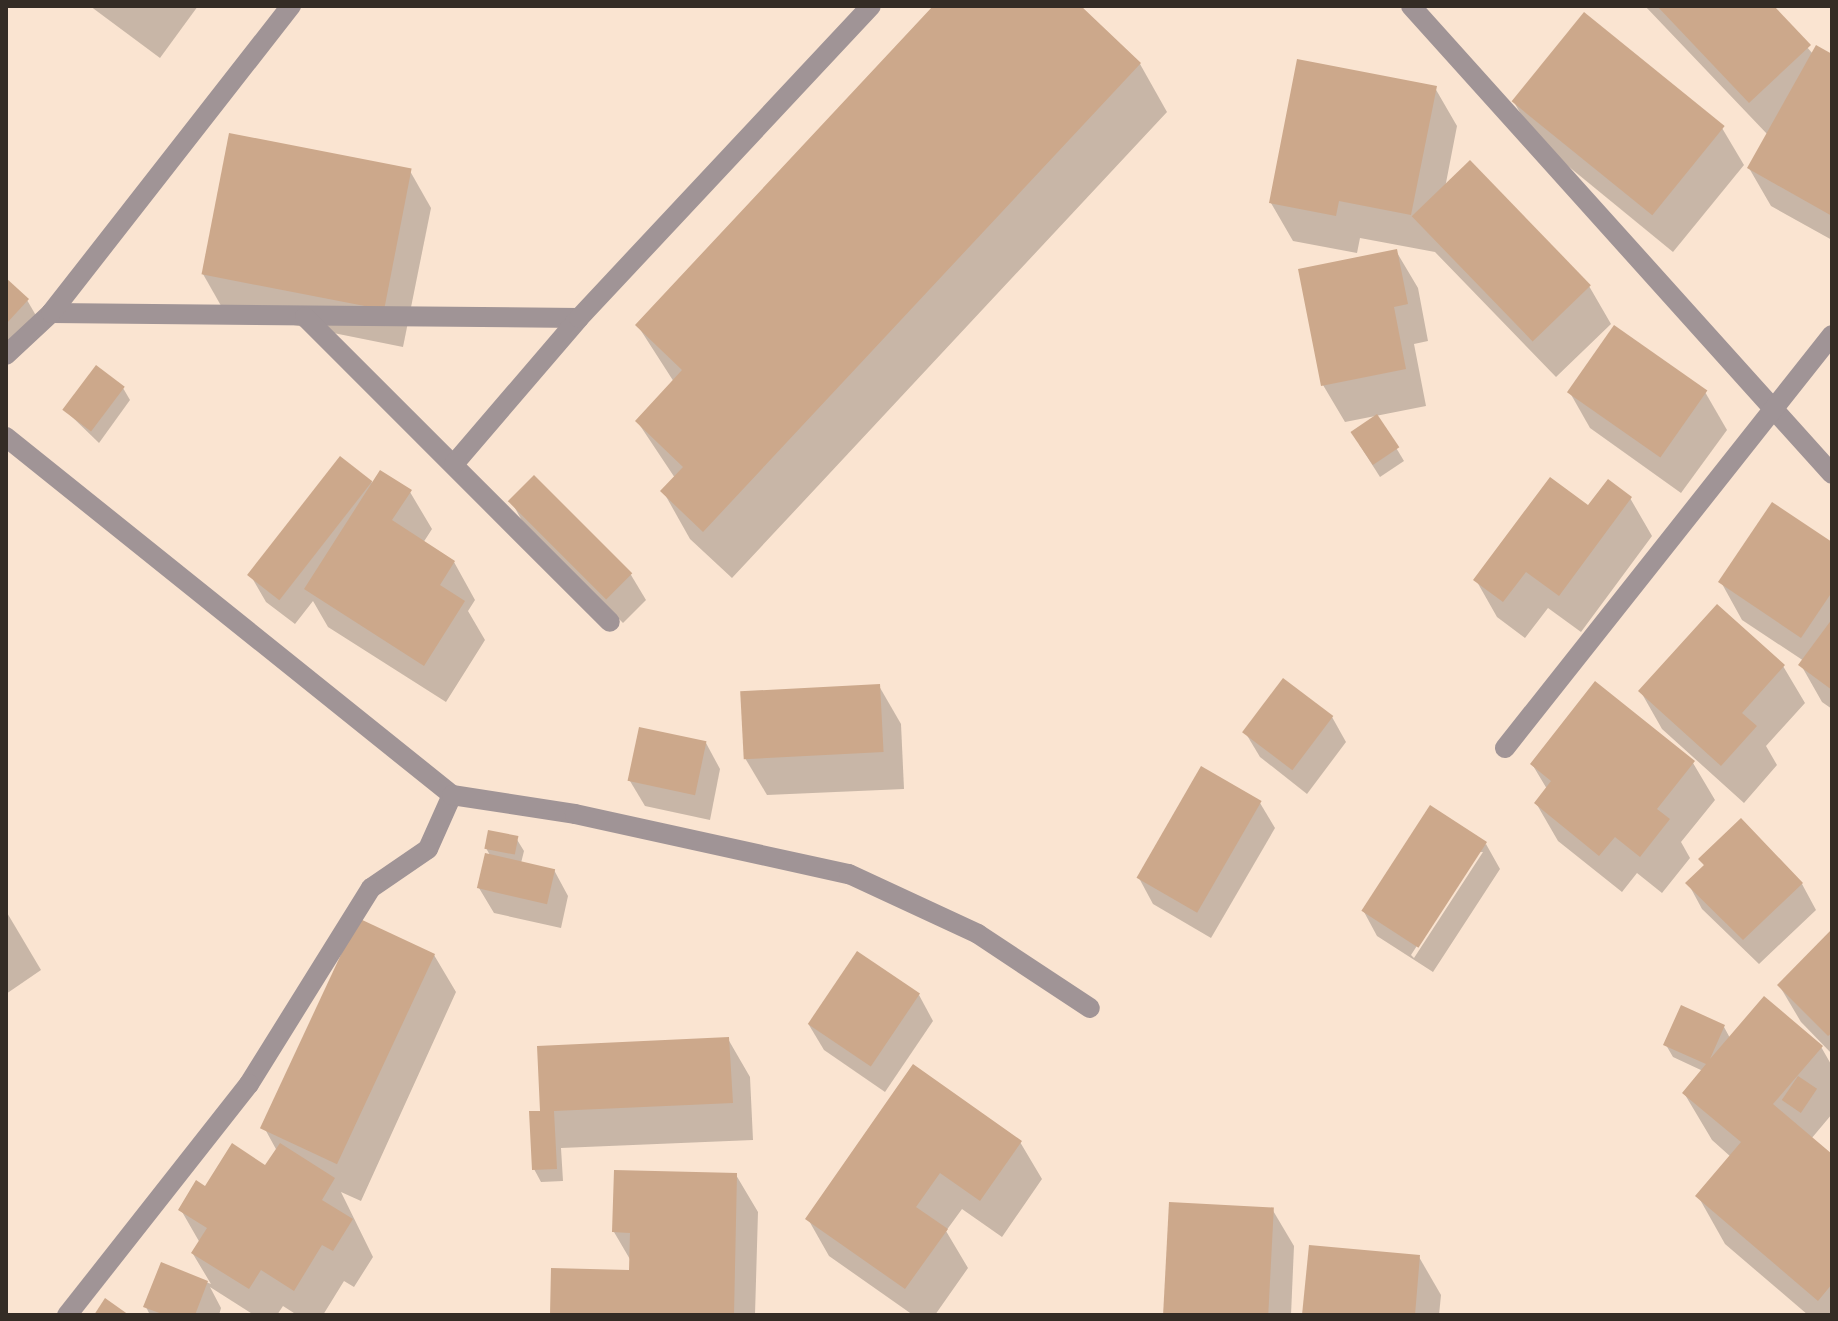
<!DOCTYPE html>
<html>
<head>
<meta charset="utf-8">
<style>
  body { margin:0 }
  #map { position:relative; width:1838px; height:1321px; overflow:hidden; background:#fae4d1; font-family:Karla,sans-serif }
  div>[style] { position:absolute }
  .shadow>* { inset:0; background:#0003 }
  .building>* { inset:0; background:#cca88b; transform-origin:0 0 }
  .service>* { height:20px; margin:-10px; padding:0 10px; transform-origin:10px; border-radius:10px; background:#a09496 }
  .minor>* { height:20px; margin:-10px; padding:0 10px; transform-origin:10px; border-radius:10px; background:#a09496 }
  span { translate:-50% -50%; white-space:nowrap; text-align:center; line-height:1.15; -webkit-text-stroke:8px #fdf4ec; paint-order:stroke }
  .frame { position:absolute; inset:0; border:8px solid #342c25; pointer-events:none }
</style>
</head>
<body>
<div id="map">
  <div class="shadow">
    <i style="clip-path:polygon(90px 6px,198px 6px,160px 58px)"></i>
    <i style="clip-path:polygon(936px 6px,1078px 6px,1140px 64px,1167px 112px,732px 578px,690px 539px,663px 491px,675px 478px,637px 421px,674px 382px,638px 326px)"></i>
    <i style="clip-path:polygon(1645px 6px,1771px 6px,1813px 54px,1832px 57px,1832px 240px,1771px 206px,1749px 168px,1768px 135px)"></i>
    <i style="clip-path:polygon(1435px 88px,1457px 126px,1445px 188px,1589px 286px,1611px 324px,1556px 377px,1435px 252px,1360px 238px,1357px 253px,1293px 241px,1271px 203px)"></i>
    <i style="clip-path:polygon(1514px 102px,1722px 128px,1744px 165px,1673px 252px,1535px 139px)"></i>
    <i style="clip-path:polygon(410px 171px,431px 208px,403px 347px,224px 311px,203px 274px)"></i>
    <i style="clip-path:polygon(1396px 251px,1418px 288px,1428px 341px,1414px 344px,1426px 406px,1345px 422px,1323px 385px)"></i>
    <i style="clip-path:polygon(6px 281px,27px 300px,42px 326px,6px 365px)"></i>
    <i style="clip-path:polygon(123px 388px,130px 400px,99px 443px,65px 410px)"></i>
    <i style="clip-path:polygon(1569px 391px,1705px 392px,1727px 430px,1681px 493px,1590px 428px)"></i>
    <i style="clip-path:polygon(1377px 416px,1404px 461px,1380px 477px,1359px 444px)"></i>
    <i style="clip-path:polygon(370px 482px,410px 492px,432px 529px,423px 543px,454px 562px,475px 600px,468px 611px,485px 640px,446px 702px,328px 627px,313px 601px,295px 624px,266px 602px,251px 576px)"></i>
    <i style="clip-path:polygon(1630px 498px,1652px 536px,1581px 632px,1548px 608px,1525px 638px,1497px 617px,1476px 580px,1588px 508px)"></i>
    <i style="clip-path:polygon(511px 501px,631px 575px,646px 600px,623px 623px,525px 526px)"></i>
    <i style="clip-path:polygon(1832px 544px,1832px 709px,1822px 702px,1801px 665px,1804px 661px,1742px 620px,1721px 582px)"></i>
    <i style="clip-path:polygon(1783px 666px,1805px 703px,1766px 746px,1777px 765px,1744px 803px,1662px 729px,1641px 692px)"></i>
    <i style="clip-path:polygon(879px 686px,901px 724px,904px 789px,767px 795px,745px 758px)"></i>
    <i style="clip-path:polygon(1332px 717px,1346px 742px,1307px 794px,1260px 757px,1245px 732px)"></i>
    <i style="clip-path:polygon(706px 743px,720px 769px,710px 820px,645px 806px,630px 781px)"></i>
    <i style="clip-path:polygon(1693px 763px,1715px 800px,1681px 842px,1690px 858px,1662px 893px,1637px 873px,1622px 892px,1558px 841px,1536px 803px,1547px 789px,1532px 764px)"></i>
    <i style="clip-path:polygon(1260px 803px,1275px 828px,1211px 938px,1153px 904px,1139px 878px)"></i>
    <i style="clip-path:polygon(516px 838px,524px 851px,521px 863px,554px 870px,568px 896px,561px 928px,494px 913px,479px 888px,491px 857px,486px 848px)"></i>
    <i style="clip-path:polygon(evenodd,1486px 844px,1500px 869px,1433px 972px,1377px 936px,1363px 910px,1486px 844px,1478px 852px,1483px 852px,1414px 958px,1411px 955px,1478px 852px)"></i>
    <i style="clip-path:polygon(1701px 859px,1802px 884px,1816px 910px,1759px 964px,1702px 909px,1688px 883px,1705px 867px)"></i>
    <i style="clip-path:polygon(6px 911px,41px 970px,6px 994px)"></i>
    <i style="clip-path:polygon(1832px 932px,1832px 1054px,1801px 1022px,1779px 985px)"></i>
    <i style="clip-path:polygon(434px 955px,456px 992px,361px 1201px,341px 1192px,373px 1257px,354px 1287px,344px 1281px,323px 1315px,297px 1315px,283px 1306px,277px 1315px,254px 1315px,210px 1287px,221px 1308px,219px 1315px,150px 1315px,146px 1307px,162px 1265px,211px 1284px,193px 1254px,200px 1243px,181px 1210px,206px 1188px,266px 1168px,277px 1151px,265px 1129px)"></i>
    <i style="clip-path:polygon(919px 995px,933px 1021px,885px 1092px,824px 1050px,809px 1025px)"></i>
    <i style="clip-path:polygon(1724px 1027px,1730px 1038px,1820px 1045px,1832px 1066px,1832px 1114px,1811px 1139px,1832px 1156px,1832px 1315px,1808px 1315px,1725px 1244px,1698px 1196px,1731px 1157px,1712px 1140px,1684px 1093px,1703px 1071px,1673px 1057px,1666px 1045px)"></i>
    <i style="clip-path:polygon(728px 1039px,750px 1077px,753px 1140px,561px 1148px,563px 1181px,541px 1182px,534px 1169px,542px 1113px)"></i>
    <i style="clip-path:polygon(1020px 1142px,1042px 1179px,1002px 1237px,962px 1209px,946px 1231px,968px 1268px,935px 1315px,913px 1315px,829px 1256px,808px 1219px)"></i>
    <i style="clip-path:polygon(736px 1175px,758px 1212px,755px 1315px,552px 1315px,631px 1272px,631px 1261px,614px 1232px)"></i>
    <i style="clip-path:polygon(1272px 1209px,1294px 1246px,1291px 1315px,1165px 1315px)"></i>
    <i style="clip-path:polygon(1419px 1257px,1441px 1295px,1439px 1315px,1304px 1315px)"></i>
  </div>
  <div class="building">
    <i style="clip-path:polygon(933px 6px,1081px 6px,1141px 63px,703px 532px,660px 491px,683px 467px,635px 421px,682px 370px,635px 325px)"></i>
    <i style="clip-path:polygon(1657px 6px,1774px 6px,1811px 45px,1749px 103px)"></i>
    <i style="left:1584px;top:12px;width:181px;height:115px;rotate:39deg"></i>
    <i style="clip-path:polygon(1816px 45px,1832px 54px,1832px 216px,1747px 168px)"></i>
    <i style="clip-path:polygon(1297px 59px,1437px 86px,1411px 215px,1339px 201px,1336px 216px,1269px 203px)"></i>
    <i style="left:229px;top:133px;width:186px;height:144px;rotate:11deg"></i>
    <i style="left:1470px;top:160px;width:174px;height:81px;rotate:46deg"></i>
    <i style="clip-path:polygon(1397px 249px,1408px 304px,1394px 307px,1406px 369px,1321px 386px,1298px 269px)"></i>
    <i style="clip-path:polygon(6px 278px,29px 299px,6px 324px)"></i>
    <i style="left:1614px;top:325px;width:114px;height:82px;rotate:35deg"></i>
    <i style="left:96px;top:365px;width:36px;height:56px;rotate:37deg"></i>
    <i style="left:1377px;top:414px;width:40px;height:32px;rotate:56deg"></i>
    <i style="left:340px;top:456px;width:41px;height:151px;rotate:38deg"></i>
    <i style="clip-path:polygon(380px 470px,412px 490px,392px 520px,455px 561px,440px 585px,465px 601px,424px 666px,304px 589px)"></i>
    <i style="left:534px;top:475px;width:139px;height:37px;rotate:45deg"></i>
    <i style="clip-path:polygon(1550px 477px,1588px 505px,1608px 479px,1632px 497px,1559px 596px,1526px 572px,1503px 602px,1473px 580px)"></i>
    <i style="clip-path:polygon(1772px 502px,1832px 542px,1832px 592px,1801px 638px,1718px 582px)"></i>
    <i style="clip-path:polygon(1717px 604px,1785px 665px,1742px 713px,1757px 726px,1721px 766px,1638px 691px)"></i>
    <i style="clip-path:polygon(1832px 619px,1832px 690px,1798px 665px)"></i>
    <i style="left:1283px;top:678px;width:63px;height:68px;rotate:37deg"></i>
    <i style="clip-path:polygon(1595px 681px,1695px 761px,1657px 809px,1670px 819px,1640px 857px,1615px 837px,1599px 856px,1534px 803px,1551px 781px,1530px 764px)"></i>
    <i style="left:880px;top:684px;width:68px;height:140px;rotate:87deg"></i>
    <i style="left:639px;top:727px;width:69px;height:55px;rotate:12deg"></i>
    <i style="left:1201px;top:766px;width:70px;height:129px;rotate:30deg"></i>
    <i style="left:1430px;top:805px;width:68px;height:126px;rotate:33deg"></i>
    <i style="clip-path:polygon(1741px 818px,1803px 883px,1743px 940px,1685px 883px,1704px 865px,1698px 859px)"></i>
    <i style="left:488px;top:830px;width:31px;height:19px;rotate:11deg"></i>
    <i style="left:485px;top:853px;width:72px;height:36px;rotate:13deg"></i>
    <i style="left:358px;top:918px;width:85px;height:232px;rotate:25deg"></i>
    <i style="clip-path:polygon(1832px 929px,1832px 1033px,1828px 1036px,1777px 985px)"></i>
    <i style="left:857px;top:951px;width:76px;height:88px;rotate:34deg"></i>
    <i style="clip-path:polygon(1764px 996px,1823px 1046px,1773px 1104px,1832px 1154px,1832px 1284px,1818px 1301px,1695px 1196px,1741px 1142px,1682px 1093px,1706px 1064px,1663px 1045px,1681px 1005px,1725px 1025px,1710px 1059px)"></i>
    <i style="clip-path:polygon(729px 1037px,733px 1103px,554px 1111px,557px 1169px,532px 1170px,529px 1111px,540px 1111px,537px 1046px)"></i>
    <i style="clip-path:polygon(913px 1064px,1022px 1141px,980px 1201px,940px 1173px,916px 1207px,948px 1229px,905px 1289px,805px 1219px)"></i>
    <i style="left:1798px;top:1076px;width:23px;height:29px;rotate:34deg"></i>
    <i style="clip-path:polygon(232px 1143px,265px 1165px,280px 1143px,335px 1178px,322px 1200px,353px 1219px,333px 1251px,322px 1245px,294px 1291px,261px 1270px,249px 1289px,191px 1253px,207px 1228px,178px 1210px,196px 1180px,205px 1186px)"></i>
    <i style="clip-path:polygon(614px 1170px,737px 1173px,734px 1315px,550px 1315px,551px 1268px,629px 1270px,630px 1233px,612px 1232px)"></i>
    <i style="left:1169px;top:1202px;width:105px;height:113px;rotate:3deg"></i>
    <i style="clip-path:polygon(1309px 1245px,1420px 1255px,1415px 1315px,1302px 1315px)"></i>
    <i style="clip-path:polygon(161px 1262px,208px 1281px,195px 1315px,165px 1315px,143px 1307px)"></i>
    <i style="clip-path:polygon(105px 1298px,129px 1315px,94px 1315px)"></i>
  </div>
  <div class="service">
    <i style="left:51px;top:313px;width:528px;rotate:0.54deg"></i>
    <i style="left:305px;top:317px;width:431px;rotate:45deg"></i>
    <i style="left:6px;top:355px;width:62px;rotate:-43deg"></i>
    <i style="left:51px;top:313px;width:390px;rotate:-52deg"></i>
    <i style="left:454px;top:464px;width:192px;rotate:-49.4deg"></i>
    <i style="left:579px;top:318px;width:427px;rotate:-46.9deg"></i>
  </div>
  <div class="minor">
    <i style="left:1411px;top:6px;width:629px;rotate:48.03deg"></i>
    <i style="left:6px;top:437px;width:572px;rotate:38.75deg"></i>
    <i style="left:452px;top:795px;width:59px;rotate:114deg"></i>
    <i style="left:428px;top:849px;width:69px;rotate:145.6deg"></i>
    <i style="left:371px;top:888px;width:231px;rotate:121.9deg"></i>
    <i style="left:249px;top:1084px;width:294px;rotate:128.2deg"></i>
    <i style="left:1505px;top:748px;width:527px;rotate:-51.63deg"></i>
    <i style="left:452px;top:795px;width:124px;rotate:8.8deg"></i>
    <i style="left:575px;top:814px;width:280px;rotate:12.4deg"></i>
    <i style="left:849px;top:874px;width:142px;rotate:24.9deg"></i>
    <i style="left:978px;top:934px;width:134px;rotate:33.5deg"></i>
  </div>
  <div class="frame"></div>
</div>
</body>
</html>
